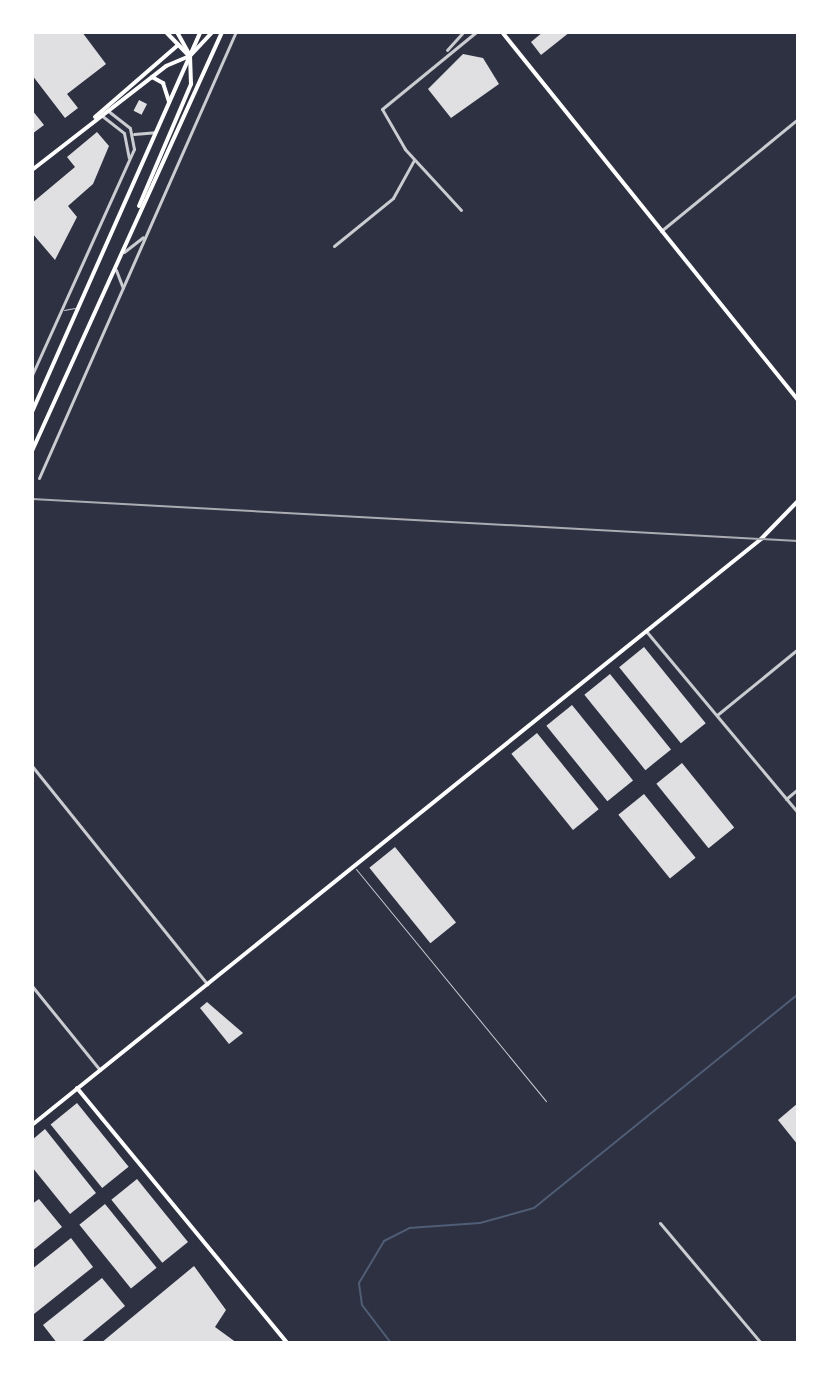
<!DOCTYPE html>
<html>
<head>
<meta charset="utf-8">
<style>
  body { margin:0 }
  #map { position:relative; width:830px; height:1375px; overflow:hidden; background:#2d3142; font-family:Helvetica,sans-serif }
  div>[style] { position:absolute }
  .stream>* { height:2px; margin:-1px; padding:0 1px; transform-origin:1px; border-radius:1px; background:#4f5d75 }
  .building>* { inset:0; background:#e0e0e3; transform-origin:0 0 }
  .service>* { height:1px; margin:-0.5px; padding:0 0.5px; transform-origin:0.5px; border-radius:0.5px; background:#caccd0 }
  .minor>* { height:3px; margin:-1.5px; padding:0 1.5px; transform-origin:1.5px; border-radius:1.5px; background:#caccd0 }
  .secondary>* { height:4px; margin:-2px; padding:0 2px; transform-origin:2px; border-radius:2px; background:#fff }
  .primary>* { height:4px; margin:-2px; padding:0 2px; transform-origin:2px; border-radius:2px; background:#fff }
  .trunk>* { height:4px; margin:-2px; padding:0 2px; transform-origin:2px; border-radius:2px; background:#fff }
  .rail>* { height:2px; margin:-1px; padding:0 1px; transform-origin:1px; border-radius:1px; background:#abadb3 }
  span { translate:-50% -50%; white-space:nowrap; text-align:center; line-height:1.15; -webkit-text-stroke:8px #fff; paint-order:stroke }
  .frame { position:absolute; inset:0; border:34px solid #fff; pointer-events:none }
</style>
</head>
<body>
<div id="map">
  <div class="stream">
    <i style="left:391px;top:1343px;width:48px;rotate:-127.3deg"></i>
    <i style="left:362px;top:1305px;width:22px;rotate:-98deg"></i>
    <i style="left:359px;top:1283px;width:49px;rotate:-59.2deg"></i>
    <i style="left:384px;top:1241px;width:28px;rotate:-27deg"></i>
    <i style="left:409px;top:1228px;width:71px;rotate:-4deg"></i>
    <i style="left:480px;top:1223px;width:56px;rotate:-15.5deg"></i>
    <i style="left:534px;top:1208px;width:340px;rotate:-39deg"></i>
  </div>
  <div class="building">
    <i style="clip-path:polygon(32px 32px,82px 32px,106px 64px,67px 94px,78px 108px,65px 118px,32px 75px)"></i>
    <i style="clip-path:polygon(543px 32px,570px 32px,541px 55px,531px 42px)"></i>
    <i style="clip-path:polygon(463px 54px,483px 58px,499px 84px,451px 118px,428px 89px)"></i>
    <i style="left:139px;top:100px;width:9px;height:12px;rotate:27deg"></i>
    <i style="clip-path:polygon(32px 110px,44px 125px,32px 134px)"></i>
    <i style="clip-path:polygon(97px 132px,109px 146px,93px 184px,68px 206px,77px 217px,55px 260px,32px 233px,32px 203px,75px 167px,67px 157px)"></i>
    <i style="left:644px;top:647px;width:98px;height:32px;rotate:51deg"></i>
    <i style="left:610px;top:674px;width:97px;height:33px;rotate:51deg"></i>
    <i style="left:572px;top:705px;width:97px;height:33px;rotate:51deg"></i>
    <i style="left:537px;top:733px;width:98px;height:33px;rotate:51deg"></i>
    <i style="left:682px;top:763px;width:83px;height:33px;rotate:51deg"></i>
    <i style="left:644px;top:794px;width:82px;height:33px;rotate:51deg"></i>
    <i style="left:395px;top:847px;width:97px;height:33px;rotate:51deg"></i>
    <i style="clip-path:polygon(207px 1002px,243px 1033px,229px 1044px,200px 1008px)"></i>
    <i style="left:77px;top:1103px;width:82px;height:34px;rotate:51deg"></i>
    <i style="clip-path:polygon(798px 1103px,798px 1145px,778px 1120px)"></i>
    <i style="clip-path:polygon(45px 1129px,96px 1193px,70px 1214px,32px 1167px,32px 1140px)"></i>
    <i style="left:137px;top:1179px;width:81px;height:33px;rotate:51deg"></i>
    <i style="clip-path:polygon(39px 1199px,62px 1227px,32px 1251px,32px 1204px)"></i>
    <i style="left:105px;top:1204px;width:82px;height:33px;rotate:51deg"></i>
    <i style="clip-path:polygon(71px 1238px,93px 1267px,34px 1314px,32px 1269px)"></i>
    <i style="clip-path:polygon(194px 1266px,226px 1310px,215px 1327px,237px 1343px,101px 1343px)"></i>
    <i style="clip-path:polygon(102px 1278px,125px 1306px,80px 1343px,57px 1343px,43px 1325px)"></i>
  </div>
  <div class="service">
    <i style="left:64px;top:310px;width:11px;rotate:-10deg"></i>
    <i style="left:356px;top:869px;width:300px;rotate:50.7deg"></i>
  </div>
  <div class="minor">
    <i style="left:447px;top:50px;width:24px;rotate:-48deg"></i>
    <i style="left:101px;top:115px;width:29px;rotate:38deg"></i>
    <i style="left:124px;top:133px;width:25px;rotate:79deg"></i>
    <i style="left:134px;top:134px;width:21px;rotate:-5deg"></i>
    <i style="left:461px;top:210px;width:83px;rotate:-132.6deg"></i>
    <i style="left:405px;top:149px;width:46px;rotate:-119.9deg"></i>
    <i style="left:382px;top:109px;width:122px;rotate:-39.3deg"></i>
    <i style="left:661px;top:231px;width:177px;rotate:-39.3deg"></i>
    <i style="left:334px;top:246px;width:76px;rotate:-39.1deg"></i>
    <i style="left:393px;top:198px;width:43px;rotate:-61.1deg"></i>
    <i style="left:124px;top:252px;width:24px;rotate:-38deg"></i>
    <i style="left:116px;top:270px;width:19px;rotate:69deg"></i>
    <i style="left:32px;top:375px;width:248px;rotate:-65.7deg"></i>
    <i style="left:134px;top:149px;width:21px;rotate:-101deg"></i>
    <i style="left:130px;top:128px;width:28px;rotate:-142deg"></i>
    <i style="left:39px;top:478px;width:488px;rotate:-66.2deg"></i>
    <i style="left:646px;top:631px;width:237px;rotate:50.1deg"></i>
    <i style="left:717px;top:715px;width:104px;rotate:-39.2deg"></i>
    <i style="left:32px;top:766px;width:280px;rotate:51.2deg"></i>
    <i style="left:786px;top:799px;width:16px;rotate:-40deg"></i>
    <i style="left:32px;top:986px;width:108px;rotate:51deg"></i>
    <i style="left:660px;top:1223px;width:157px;rotate:49.9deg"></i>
  </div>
  <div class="secondary">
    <i style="left:152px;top:77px;width:13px;rotate:29deg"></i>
    <i style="left:163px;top:83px;width:20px;rotate:72deg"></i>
    <i style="left:95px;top:117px;width:108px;rotate:-40.9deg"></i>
    <i style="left:32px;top:170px;width:170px;rotate:-37.8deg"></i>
    <i style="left:166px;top:66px;width:25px;rotate:-23deg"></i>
  </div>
  <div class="primary">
    <i style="left:166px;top:32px;width:33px;rotate:46deg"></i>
    <i style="left:177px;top:32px;width:25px;rotate:61deg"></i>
    <i style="left:502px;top:32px;width:472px;rotate:51.2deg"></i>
    <i style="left:77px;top:1088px;width:330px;rotate:50.5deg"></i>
    <i style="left:32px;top:1125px;width:935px;rotate:-38.79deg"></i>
    <i style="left:761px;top:539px;width:53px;rotate:-45.8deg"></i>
  </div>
  <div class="trunk">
    <i style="left:190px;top:56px;width:33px;rotate:-47deg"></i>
    <i style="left:139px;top:206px;width:133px;rotate:-66.9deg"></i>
    <i style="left:191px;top:84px;width:28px;rotate:-92deg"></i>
    <i style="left:32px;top:412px;width:415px;rotate:-66.1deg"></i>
    <i style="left:32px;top:451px;width:460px;rotate:-65.6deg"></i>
  </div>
  <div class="rail">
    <i style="left:32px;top:499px;width:767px;rotate:3.14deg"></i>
  </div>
  <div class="frame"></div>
</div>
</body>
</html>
